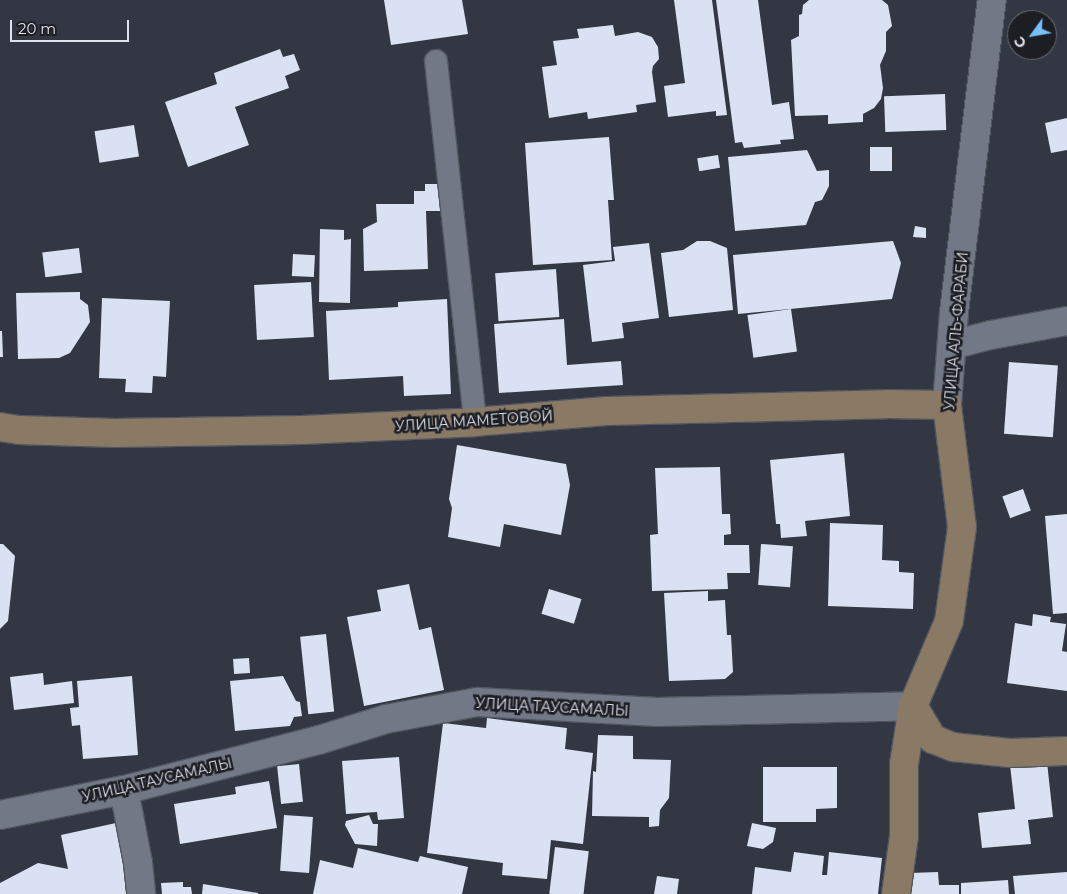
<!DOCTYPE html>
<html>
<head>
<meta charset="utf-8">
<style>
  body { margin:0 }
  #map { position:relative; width:1067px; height:894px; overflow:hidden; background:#323743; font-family:Montserrat,sans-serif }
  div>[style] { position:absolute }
  .building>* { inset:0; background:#dae1f2; transform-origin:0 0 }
  .roads { filter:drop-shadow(1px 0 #51555f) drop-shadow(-1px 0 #51555f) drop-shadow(0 1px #51555f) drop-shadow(0 -1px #51555f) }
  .lane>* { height:22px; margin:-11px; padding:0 11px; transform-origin:11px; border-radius:11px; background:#737886 }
  .street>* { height:28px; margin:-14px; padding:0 14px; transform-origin:14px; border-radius:14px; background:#737886 }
  .secondary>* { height:28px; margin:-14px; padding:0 14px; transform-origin:14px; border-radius:14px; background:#8a7965 }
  span { translate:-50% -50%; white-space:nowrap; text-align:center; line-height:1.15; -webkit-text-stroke:5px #1c1e24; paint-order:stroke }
  .street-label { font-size:14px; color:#dfe2ea }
  .north { position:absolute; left:1007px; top:10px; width:50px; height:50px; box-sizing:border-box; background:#1c1e24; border:1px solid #6a6c73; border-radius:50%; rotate:238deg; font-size:14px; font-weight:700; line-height:20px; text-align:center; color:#dfe2ea }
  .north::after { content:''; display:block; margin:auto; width:18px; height:22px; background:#75c0f6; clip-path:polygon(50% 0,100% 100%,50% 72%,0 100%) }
  .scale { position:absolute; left:10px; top:20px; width:119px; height:22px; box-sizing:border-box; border:2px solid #dfe2ea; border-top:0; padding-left:6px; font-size:15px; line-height:18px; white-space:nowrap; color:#dfe2ea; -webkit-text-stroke:4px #1c1e24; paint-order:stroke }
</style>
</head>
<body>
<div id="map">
  <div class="building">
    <i style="clip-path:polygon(384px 0,462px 0,468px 34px,391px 45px)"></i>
    <i style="clip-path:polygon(674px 0,712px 0,727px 115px,716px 116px,716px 111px,668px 117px,664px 86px,685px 83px)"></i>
    <i style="clip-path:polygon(716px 0,758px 0,772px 105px,789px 102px,794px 139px,780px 140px,781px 144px,744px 148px,742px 142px,735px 143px)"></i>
    <i style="clip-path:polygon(809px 0,882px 0,888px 5px,892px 26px,886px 32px,886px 51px,880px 65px,883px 88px,881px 99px,874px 108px,863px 114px,863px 122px,828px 124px,828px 115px,795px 116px,791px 40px,799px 36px,799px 15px,802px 14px,803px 5px)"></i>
    <i style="clip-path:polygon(613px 25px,615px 36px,638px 32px,652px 37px,658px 47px,659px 59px,653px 66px,652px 72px,656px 102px,636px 105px,637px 112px,588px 119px,587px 112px,549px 118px,542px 67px,557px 65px,553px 41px,579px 38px,577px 29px)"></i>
    <i style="clip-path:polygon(280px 49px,283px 57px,294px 54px,300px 70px,285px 76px,289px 88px,235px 107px,249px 145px,188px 167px,165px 102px,217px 84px,214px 73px)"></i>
    <i style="left:945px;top:94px;width:36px;height:61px;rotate:88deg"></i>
    <i style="clip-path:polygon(1067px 118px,1067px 150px,1051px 153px,1045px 123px)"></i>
    <i style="left:134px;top:125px;width:32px;height:40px;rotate:81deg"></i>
    <i style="clip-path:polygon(609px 137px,614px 200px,608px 200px,612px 260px,533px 265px,525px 143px)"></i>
    <i style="left:870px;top:147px;width:22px;height:24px"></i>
    <i style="clip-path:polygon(807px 150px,817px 171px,829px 170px,829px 186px,822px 200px,815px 202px,806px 225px,735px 231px,728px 157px)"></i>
    <i style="left:718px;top:155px;width:13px;height:21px;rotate:81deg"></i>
    <i style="clip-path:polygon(425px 184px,440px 184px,441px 211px,426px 211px,428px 269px,364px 271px,363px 229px,377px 222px,376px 204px,414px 204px,414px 191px,425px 191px)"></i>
    <i style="clip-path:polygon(915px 226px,926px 228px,926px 238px,913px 237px)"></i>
    <i style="clip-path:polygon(320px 229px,344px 230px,344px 240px,351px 239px,350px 303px,319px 302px)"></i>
    <i style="clip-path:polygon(697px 241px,710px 241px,727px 248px,733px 310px,669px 317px,661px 253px,683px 250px)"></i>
    <i style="clip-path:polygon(893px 241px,901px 263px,892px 299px,738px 314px,733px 255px)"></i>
    <i style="clip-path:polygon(649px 243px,659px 318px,622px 323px,624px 338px,592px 342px,583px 265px,615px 261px,613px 247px)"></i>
    <i style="left:79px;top:248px;width:25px;height:37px;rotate:83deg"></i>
    <i style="left:293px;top:254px;width:22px;height:22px;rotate:3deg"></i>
    <i style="left:556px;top:269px;width:48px;height:61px;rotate:86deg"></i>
    <i style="left:311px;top:282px;width:55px;height:57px;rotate:87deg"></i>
    <i style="clip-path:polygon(80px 292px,80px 299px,88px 305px,90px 322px,70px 353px,59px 358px,18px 359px,16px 293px)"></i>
    <i style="clip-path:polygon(102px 298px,170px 301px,166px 377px,153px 376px,152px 393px,125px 392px,126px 379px,99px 378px)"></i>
    <i style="clip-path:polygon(447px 299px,451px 394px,404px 396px,403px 376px,329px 380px,326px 311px,398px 307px,398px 302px)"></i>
    <i style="left:791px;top:309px;width:43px;height:44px;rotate:82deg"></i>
    <i style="clip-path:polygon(564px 319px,567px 365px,621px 361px,623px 385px,499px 393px,494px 324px)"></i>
    <i style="clip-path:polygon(0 331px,2px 331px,3px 357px,0 357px)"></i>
    <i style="left:1009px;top:362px;width:49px;height:72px;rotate:4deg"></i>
    <i style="clip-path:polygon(457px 445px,566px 464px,570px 485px,561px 535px,504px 524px,500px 547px,448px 537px,452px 508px,449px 499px)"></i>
    <i style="clip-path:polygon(844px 453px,850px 516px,805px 521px,807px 536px,781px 538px,780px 524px,776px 524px,770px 460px)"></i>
    <i style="clip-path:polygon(720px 467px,722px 514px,730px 514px,731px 534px,724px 535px,724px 545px,749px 545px,750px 573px,727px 573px,728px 589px,652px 591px,650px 535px,658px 534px,655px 468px)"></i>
    <i style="left:1023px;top:489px;width:23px;height:22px;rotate:70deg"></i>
    <i style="clip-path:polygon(1067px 514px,1067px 613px,1053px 614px,1045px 516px)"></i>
    <i style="clip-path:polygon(830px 523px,883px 525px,882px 560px,899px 561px,899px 572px,914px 573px,913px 609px,828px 606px)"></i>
    <i style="clip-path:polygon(0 544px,3px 544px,15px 556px,8px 621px,0 629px)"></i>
    <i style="left:761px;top:544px;width:32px;height:41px;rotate:4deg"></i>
    <i style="clip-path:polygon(409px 584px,419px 630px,431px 627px,444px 690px,364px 706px,347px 617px,381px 611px,377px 590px)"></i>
    <i style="left:549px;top:589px;width:34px;height:26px;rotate:17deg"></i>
    <i style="clip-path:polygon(708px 591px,708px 601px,725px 600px,727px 635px,731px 635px,733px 672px,725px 679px,669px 681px,664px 593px)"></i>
    <i style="clip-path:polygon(1033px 614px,1051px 617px,1050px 622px,1066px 624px,1062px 651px,1067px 652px,1067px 691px,1007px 683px,1015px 623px,1032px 626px)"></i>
    <i style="left:326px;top:634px;width:78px;height:26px;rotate:84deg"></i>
    <i style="left:249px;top:658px;width:15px;height:16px;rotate:86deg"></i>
    <i style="clip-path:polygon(43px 673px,44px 685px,72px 681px,74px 703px,14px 710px,10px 677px)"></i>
    <i style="clip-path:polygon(132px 676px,138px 755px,83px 759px,80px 725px,72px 726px,70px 708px,79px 707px,77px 681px)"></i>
    <i style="clip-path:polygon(283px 676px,296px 701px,300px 702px,302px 716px,294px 717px,290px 726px,235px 731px,230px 681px)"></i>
    <i style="clip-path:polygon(487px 718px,567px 728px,565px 749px,593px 753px,583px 844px,551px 840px,547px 879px,502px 875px,503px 863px,427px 853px,443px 723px,486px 728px)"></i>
    <i style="clip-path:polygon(598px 735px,633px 736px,633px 759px,671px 760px,669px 798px,660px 810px,659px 826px,649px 827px,649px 817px,592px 816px,593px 771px,596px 772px)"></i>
    <i style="clip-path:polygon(399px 757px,404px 818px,378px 820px,377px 812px,346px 814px,342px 761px)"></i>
    <i style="clip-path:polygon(1047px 762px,1053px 817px,1028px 820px,1031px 844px,982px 848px,978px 813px,1015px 809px,1010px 765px)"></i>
    <i style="left:299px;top:764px;width:38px;height:22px;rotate:84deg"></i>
    <i style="clip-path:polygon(763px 767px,837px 767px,837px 808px,816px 809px,816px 822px,763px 822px)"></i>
    <i style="clip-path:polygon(269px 781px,277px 828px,180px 844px,174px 804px,236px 794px,235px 787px)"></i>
    <i style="left:284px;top:815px;width:29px;height:56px;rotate:4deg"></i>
    <i style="clip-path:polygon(369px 815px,373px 824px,378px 824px,377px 846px,355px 844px,345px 825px,346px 821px)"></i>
    <i style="clip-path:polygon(116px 823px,131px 894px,0 894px,0 883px,38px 863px,68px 869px,61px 835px)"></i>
    <i style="clip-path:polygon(752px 823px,776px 828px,773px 842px,763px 849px,747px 846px)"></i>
    <i style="left:555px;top:847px;width:34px;height:47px;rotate:7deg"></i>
    <i style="clip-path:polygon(358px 848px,418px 862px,420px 856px,468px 867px,462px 894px,313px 894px,320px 860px,353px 868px)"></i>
    <i style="clip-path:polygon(794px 852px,824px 856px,822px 875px,827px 875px,829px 852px,882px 858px,878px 894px,752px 894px,755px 867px,791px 872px)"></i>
    <i style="clip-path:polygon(938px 872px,939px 885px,959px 885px,959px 894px,910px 894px,910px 873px)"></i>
    <i style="clip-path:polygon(1067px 872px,1067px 894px,1015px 894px,1013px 876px)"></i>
    <i style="clip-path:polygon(657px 876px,679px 879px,677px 894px,654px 894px)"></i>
    <i style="clip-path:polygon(1008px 880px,1009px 894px,961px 894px,961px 883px)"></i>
    <i style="clip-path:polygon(183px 882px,183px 887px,191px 887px,192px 894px,162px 894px,161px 883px)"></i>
    <i style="clip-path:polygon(203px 884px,258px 893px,258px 894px,202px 894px)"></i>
  </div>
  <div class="roads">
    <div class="lane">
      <i style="left:436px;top:61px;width:363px;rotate:83.8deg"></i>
    </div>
    <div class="street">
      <i style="left:952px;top:345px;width:40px;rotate:-14.4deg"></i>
      <i style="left:991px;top:335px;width:77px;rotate:-10.4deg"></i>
      <i style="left:947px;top:405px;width:93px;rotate:-85.7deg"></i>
      <i style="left:954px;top:312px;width:314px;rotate:-83.1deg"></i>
      <i style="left:124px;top:790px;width:74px;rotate:79.1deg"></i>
      <i style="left:138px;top:863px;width:31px;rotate:84deg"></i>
      <i style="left:0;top:815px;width:126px;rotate:-11.4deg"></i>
      <i style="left:124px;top:790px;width:201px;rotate:-14.4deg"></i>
      <i style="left:319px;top:740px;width:70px;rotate:-17.4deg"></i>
      <i style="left:386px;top:719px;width:93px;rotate:-10.6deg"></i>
      <i style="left:477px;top:702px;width:180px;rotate:3.2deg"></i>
      <i style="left:657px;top:712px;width:256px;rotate:-1.3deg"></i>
    </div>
    <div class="secondary">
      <i style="left:0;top:427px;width:19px;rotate:9deg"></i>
      <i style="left:19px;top:430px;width:96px;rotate:1.8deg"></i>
      <i style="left:115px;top:433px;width:187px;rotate:-0.9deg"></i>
      <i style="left:302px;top:430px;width:173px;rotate:-2.6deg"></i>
      <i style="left:475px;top:422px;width:132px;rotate:-4.8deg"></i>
      <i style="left:607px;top:411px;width:280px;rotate:-1.4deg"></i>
      <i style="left:887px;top:404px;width:60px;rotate:1deg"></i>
      <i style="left:947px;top:405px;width:123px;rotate:83deg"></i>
      <i style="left:962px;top:527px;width:95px;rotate:97.9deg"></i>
      <i style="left:949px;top:621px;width:92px;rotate:113deg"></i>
      <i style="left:913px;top:706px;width:59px;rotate:98.8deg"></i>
      <i style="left:904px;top:764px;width:72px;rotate:90deg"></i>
      <i style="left:904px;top:836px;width:59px;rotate:97.9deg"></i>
      <i style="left:913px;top:706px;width:39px;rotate:59deg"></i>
      <i style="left:933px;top:739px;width:22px;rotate:22deg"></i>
      <i style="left:953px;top:747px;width:57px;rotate:6deg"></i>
      <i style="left:1010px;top:753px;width:57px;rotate:-2deg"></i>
    </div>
  </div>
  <div class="street-label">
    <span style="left:956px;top:331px;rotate:-85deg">УЛИЦА АЛЬ-ФАРАБИ</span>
    <span style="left:474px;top:421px;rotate:-4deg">УЛИЦА МАМЕТОВОЙ</span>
    <span style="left:552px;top:707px;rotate:3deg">УЛИЦА ТАУСАМАЛЫ</span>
    <span style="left:157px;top:780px;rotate:-13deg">УЛИЦА ТАУСАМАЛЫ</span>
  </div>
  <div class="north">С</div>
  <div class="scale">20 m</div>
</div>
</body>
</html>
